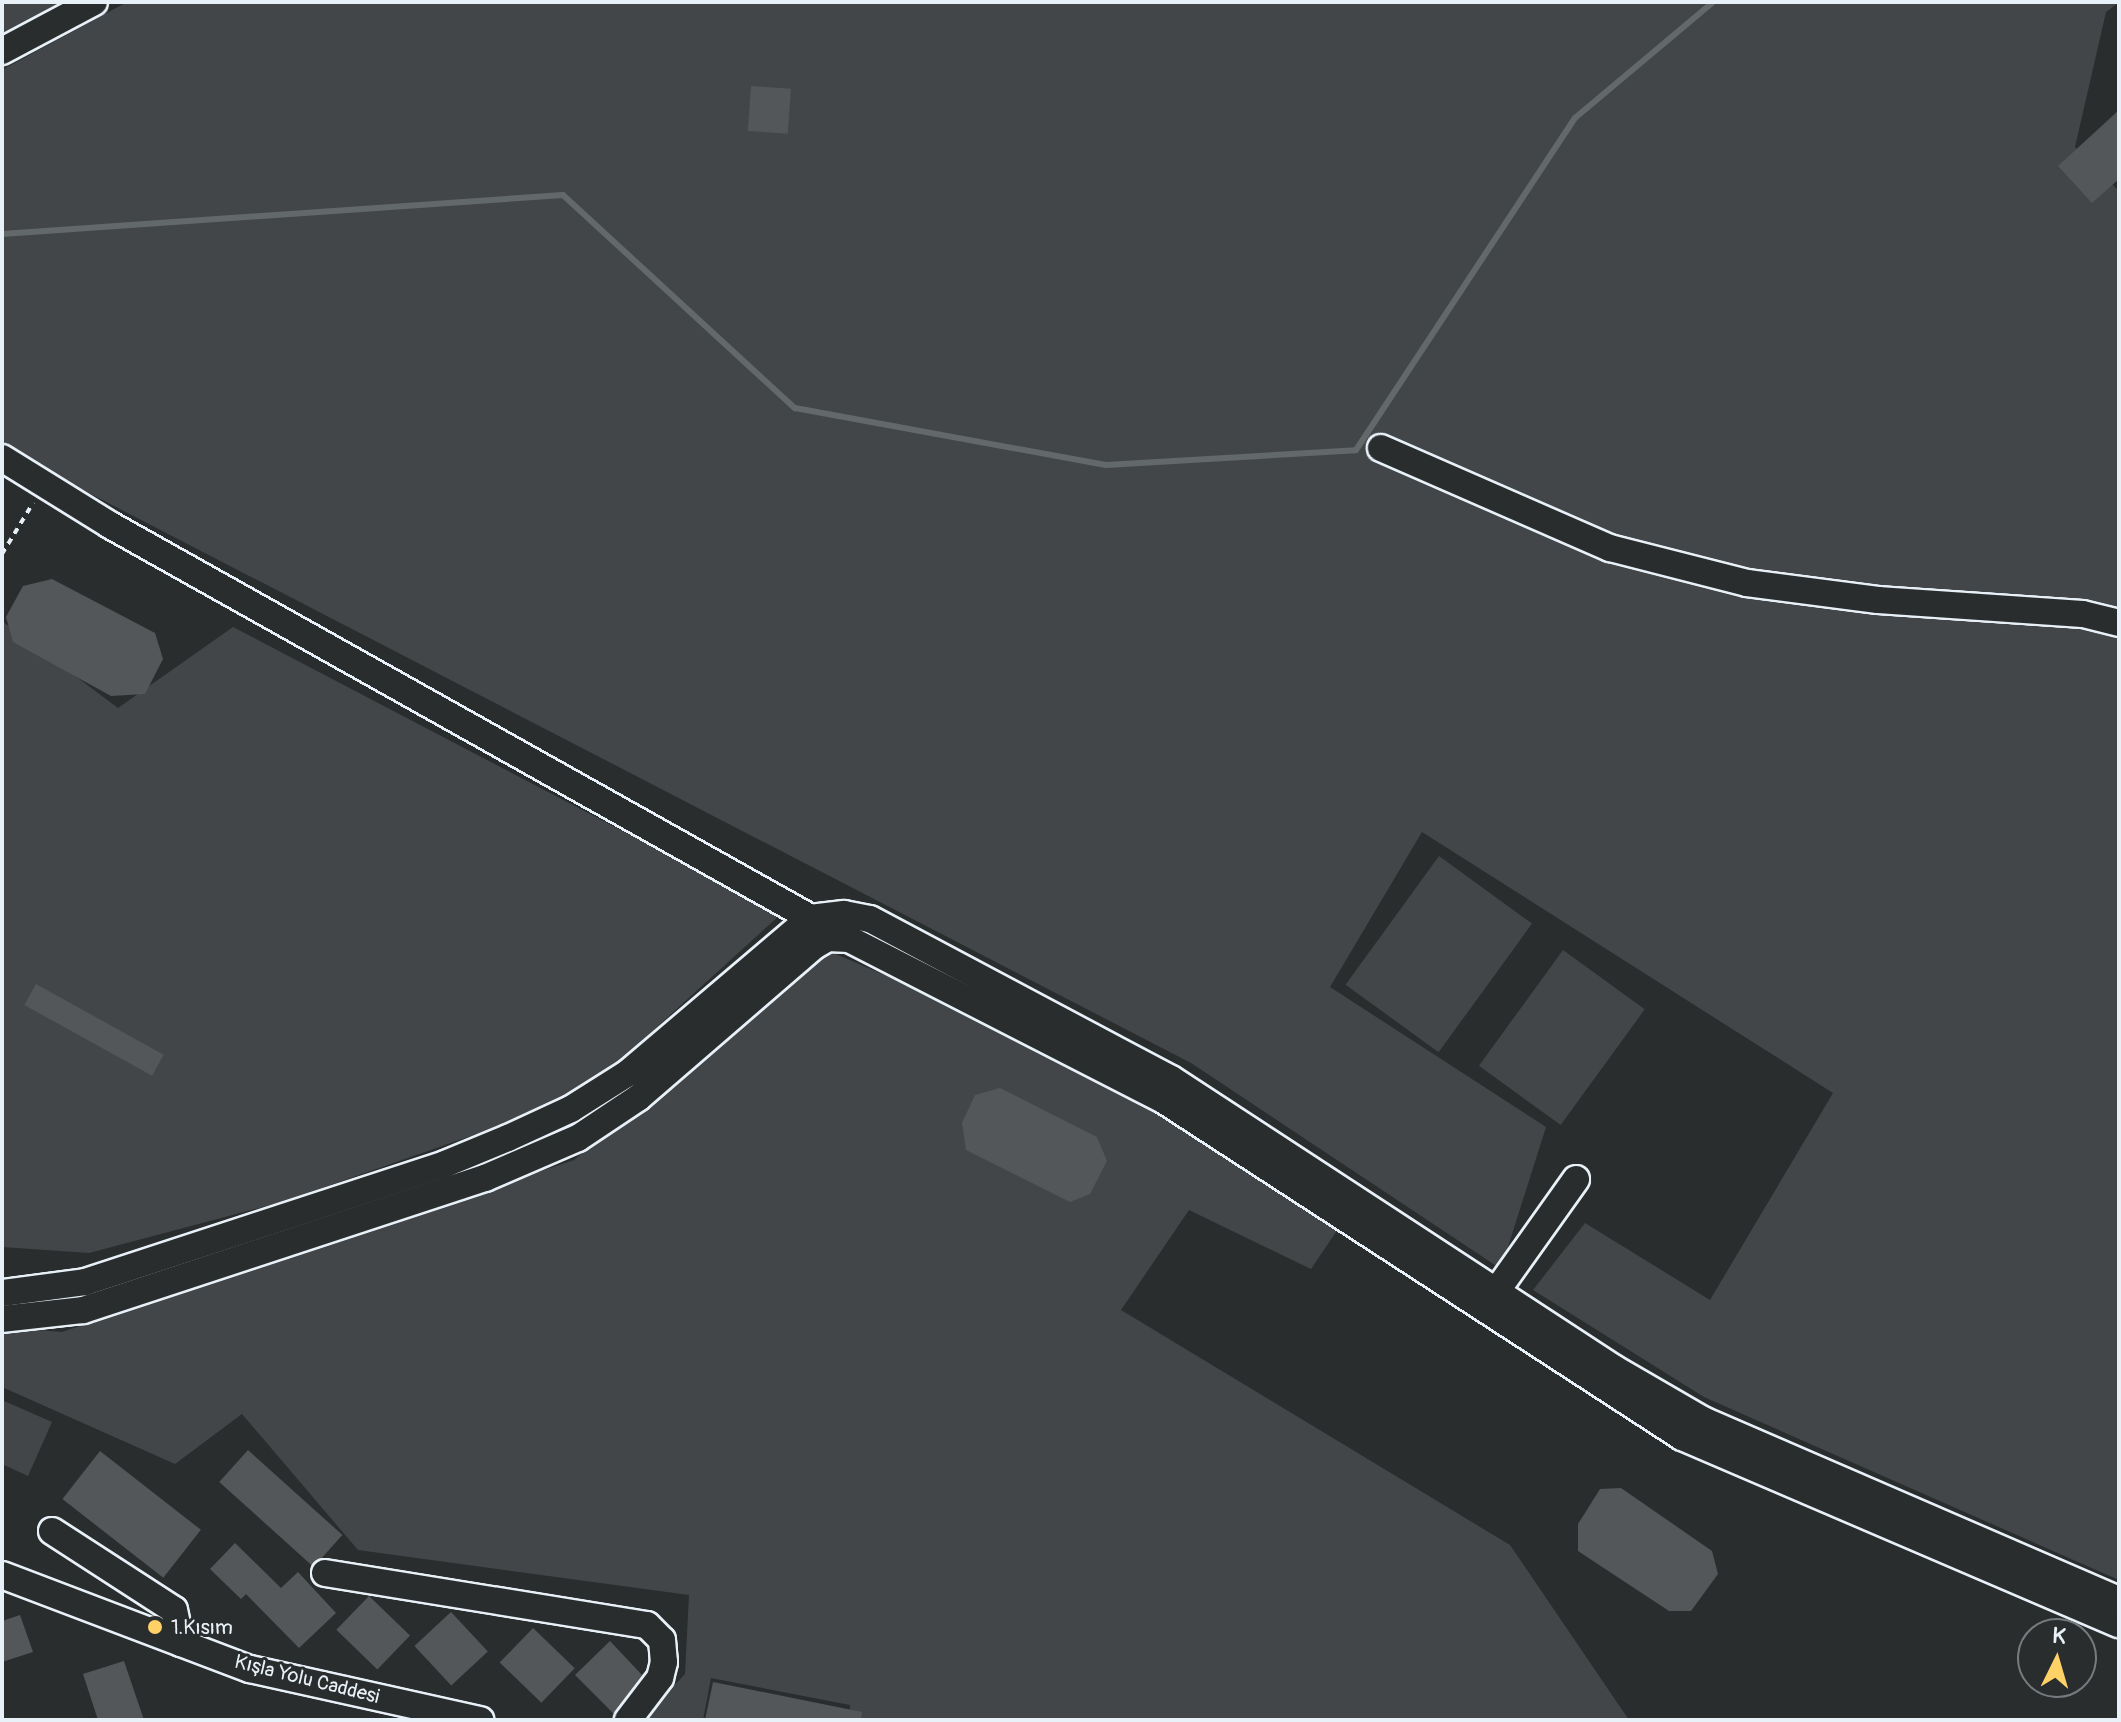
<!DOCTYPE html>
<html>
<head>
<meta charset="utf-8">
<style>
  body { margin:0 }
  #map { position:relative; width:2121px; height:1722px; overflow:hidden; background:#2a2d2e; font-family:Pangolin,sans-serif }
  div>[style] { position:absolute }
  .green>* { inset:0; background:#424648; transform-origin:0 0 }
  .stream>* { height:6px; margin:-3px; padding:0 3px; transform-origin:3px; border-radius:3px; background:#63686b }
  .building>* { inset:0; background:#535759; transform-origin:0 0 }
  .path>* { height:4px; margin-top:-2px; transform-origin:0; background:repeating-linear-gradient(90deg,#e8f1f8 0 6px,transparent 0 12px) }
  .roads { filter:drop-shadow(2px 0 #e8f1f8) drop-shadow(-2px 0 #e8f1f8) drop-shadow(0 2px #e8f1f8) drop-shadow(0 -2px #e8f1f8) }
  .minor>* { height:26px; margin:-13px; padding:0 13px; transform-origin:13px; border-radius:13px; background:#2a2d2e }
  .dots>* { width:22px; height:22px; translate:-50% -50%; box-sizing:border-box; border:4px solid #2a2d2e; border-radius:50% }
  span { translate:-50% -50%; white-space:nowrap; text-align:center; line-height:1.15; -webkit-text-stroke:6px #2a2d2e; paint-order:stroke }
  .poi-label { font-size:20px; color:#e8f1f8 }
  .left { translate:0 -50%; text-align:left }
  .street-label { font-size:20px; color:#e8f1f8 }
  .frame { position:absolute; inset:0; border:4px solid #e8f1f8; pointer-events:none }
  .north { position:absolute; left:2017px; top:1618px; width:80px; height:80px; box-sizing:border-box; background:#2a2d2e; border:2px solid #767b7f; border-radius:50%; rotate:5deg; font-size:22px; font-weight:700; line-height:32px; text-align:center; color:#e8f1f8 }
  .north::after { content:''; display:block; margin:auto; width:28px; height:36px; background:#ffd166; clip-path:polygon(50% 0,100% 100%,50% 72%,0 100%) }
</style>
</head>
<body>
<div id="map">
  <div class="green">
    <i style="clip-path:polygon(2px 2px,61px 2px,2px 38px)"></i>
    <i style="clip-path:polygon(127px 2px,2119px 2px,2106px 12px,2075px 147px,2119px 191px,2119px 1580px,1704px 1397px,1533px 1290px,1585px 1223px,1710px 1300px,1833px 1093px,1422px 832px,1330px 987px,1546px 1127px,1501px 1269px,1191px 1063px,2px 448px,2px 70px)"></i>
    <i style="clip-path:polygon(2px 621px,118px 708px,233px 627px,781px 914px,579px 1098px,282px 1202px,89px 1253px,2px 1247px)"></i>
    <i style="left:1439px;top:856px;width:115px;height:159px;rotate:36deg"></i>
    <i style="clip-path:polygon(824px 949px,1057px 1049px,1340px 1226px,1311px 1269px,1189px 1210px,1121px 1310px,1510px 1545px,1629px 1720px,849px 1720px,850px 1705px,711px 1678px,703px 1720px,642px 1720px,685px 1674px,689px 1595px,358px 1550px,242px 1414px,175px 1464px,2px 1387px,2px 1327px,62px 1332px,574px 1160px)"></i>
    <i style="left:1563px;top:950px;width:101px;height:143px;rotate:36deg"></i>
    <i style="clip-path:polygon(2px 1400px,52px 1422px,28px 1476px,2px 1464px)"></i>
  </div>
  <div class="stream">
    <i style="left:2px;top:234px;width:562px;rotate:-3.98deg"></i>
    <i style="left:563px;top:195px;width:315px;rotate:42.6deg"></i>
    <i style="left:795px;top:408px;width:316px;rotate:10.4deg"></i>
    <i style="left:1106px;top:465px;width:250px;rotate:-3.4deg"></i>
    <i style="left:1356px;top:450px;width:398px;rotate:-56.6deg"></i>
    <i style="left:1575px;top:118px;width:180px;rotate:-40deg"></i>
  </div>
  <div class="building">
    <i style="left:751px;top:86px;width:40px;height:45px;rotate:4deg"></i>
    <i style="clip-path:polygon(2119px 110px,2119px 179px,2092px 203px,2058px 166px)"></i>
    <i style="clip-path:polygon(52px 579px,155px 633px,163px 659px,145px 694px,111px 696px,13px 642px,6px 617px,23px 586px)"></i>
    <i style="left:36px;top:984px;width:146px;height:24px;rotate:29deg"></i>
    <i style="clip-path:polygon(1000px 1088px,1097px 1137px,1107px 1161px,1090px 1194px,1070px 1202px,966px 1150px,962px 1123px,975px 1095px)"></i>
    <i style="left:248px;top:1450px;width:127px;height:43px;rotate:42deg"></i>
    <i style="left:100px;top:1451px;width:128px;height:61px;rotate:38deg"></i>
    <i style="clip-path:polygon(1621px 1488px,1712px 1551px,1718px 1574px,1691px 1611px,1669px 1611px,1578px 1551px,1578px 1524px,1600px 1489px)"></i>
    <i style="clip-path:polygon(235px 1543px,281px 1588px,298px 1572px,336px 1613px,299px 1648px,246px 1594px,241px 1599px,210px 1569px)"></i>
    <i style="left:369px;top:1596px;width:57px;height:47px;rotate:44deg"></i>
    <i style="left:451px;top:1612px;width:54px;height:50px;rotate:47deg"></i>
    <i style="clip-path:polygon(20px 1615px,33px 1652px,2px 1662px,2px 1621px)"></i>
    <i style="left:533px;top:1628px;width:58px;height:48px;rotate:44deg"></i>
    <i style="clip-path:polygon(610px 1641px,642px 1675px,614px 1714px,575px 1675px)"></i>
    <i style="clip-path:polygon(124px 1661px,144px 1720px,98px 1720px,83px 1674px)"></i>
    <i style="clip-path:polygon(713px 1682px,862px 1712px,861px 1720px,705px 1720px)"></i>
  </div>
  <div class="path">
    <i style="left:2px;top:554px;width:60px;rotate:-58.7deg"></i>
  </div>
  <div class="roads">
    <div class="minor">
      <i style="left:2px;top:51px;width:104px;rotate:-28deg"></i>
      <i style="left:1381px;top:448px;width:250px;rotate:23.6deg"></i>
      <i style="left:1610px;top:548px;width:141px;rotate:14.3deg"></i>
      <i style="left:1747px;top:583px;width:132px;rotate:7.4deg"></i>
      <i style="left:1878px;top:600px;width:205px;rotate:3.9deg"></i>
      <i style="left:2083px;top:614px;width:37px;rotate:14deg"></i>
      <i style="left:2px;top:458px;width:127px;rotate:31.8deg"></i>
      <i style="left:110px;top:525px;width:818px;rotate:29.29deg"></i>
      <i style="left:2px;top:1293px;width:84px;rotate:-7.5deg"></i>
      <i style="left:85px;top:1282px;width:379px;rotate:-18.1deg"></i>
      <i style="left:445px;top:1164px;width:68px;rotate:-22.4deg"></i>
      <i style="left:508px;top:1138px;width:69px;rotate:-24.7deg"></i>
      <i style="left:571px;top:1109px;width:67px;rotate:-32.3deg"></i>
      <i style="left:628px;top:1073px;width:239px;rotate:-40.4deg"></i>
      <i style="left:810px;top:918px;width:34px;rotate:-7deg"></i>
      <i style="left:844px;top:914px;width:26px;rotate:11deg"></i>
      <i style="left:870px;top:919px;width:341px;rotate:28deg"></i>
      <i style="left:1171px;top:1079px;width:530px;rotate:33.15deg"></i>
      <i style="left:1615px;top:1369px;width:102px;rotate:30.1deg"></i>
      <i style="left:1703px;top:1420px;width:453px;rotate:23.4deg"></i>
      <i style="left:1488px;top:1303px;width:152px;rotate:-54.6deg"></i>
      <i style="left:2px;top:1319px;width:81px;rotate:-6.3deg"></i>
      <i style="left:83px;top:1310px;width:423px;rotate:-18.2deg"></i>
      <i style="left:485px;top:1178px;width:101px;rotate:-23.3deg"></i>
      <i style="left:578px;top:1138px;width:72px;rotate:-33.7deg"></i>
      <i style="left:638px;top:1098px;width:233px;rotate:-40.8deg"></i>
      <i style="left:814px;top:946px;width:16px;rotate:-30deg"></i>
      <i style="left:828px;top:938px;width:21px;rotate:3deg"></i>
      <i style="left:849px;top:939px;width:352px;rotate:27.1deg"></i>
      <i style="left:1162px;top:1099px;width:620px;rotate:33.02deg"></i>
      <i style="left:1682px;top:1437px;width:475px;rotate:23.2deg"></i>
      <i style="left:52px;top:1531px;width:145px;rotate:32.9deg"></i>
      <i style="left:174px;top:1610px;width:34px;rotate:78deg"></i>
      <i style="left:325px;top:1573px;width:326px;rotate:9.2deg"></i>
      <i style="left:647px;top:1625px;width:21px;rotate:45deg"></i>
      <i style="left:662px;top:1640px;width:22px;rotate:85deg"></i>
      <i style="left:664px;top:1662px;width:16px;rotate:104deg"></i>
      <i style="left:660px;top:1678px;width:53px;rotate:127.3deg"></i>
      <i style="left:2px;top:1575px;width:265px;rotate:20.8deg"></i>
      <i style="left:250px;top:1669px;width:236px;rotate:12.5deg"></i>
    </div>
  </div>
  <div class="dots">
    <i style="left:155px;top:1627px;background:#ffd166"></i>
  </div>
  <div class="poi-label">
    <span class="left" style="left:171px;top:1627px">1.Kısım</span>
  </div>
  <div class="street-label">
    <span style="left:307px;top:1679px;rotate:14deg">Kışla Yolu Caddesi</span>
  </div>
  <div class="frame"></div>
  <div class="north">K</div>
</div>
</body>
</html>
